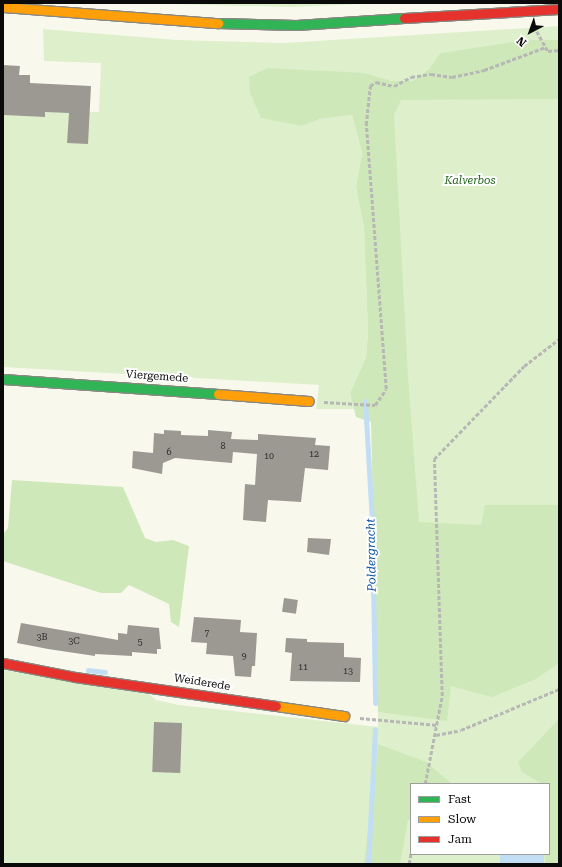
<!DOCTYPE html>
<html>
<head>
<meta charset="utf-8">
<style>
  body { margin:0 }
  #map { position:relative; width:562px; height:867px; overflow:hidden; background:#f9f8ed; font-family:"Roboto Serif",serif }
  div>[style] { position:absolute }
  .green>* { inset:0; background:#def0cb }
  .forest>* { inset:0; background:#cee8b9 }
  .water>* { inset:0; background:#c1def5; transform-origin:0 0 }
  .stream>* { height:5px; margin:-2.5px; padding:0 2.5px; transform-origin:2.5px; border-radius:2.5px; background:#c1def5 }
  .building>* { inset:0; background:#9c9993; transform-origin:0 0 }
  .path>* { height:2.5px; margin-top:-1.25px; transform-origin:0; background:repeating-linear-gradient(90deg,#b7b7b5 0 4px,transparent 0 6px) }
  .roads { filter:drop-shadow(1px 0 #888883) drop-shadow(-1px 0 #888883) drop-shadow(0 1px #888883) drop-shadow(0 -1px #888883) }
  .fast>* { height:9px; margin:-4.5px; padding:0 4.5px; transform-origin:4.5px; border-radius:4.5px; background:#30b455 }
  .slow>* { height:9px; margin:-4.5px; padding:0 4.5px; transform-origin:4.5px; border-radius:4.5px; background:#ff9f0a }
  .jam>* { height:9px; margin:-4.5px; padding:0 4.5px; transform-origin:4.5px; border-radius:4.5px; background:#e5322d }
  span { translate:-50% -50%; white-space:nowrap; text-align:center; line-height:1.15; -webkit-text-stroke:4px #fff; paint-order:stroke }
  .number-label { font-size:9px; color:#2e2e2c }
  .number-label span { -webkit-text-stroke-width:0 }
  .park-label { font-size:11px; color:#216319; font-style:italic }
  .street-label { font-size:11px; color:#0a0a0a }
  .water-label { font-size:12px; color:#0f53a0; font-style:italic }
  .frame { position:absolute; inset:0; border:4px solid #0a0a0a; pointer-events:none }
  .legend { position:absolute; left:410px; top:783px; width:140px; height:72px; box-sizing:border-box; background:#fff; border:1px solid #9d9d9d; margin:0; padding:5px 7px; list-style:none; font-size:12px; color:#0a0a0a }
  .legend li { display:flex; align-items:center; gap:8px; height:20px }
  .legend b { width:20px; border:1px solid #9d9d9d }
  .north { position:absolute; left:510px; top:12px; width:40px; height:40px; -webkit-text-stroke:3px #fff; paint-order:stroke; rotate:221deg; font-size:11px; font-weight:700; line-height:16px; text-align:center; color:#0a0a0a }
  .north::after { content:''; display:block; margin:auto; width:14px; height:18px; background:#0a0a0a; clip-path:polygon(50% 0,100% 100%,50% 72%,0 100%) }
</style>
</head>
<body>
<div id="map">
  <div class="green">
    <i style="clip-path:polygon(388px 3px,290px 7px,172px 4px,172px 3px)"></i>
    <i style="clip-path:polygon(559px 26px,559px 40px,525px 40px,440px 53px,429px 69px,413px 81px,392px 81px,365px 73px,331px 73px,302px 126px,320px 119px,352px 115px,362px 153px,356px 187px,364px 228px,368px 333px,366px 357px,350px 393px,354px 409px,316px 409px,319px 385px,3px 367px,3px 115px,44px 117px,45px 112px,99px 112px,101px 63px,44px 61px,43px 29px,177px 40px,284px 43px)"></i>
    <i style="clip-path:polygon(evenodd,559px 87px,559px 864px,3px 864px,3px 670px,149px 694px,156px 700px,179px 705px,378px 727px,378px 712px,398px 714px,378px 94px,559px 87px,411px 784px,549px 784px,549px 854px,411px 854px,411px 784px)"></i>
  </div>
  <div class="forest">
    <i style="clip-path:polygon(525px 40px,559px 40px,559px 99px,401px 100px,394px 115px,408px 376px,419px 522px,481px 525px,485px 505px,559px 505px,559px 663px,536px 679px,492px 697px,451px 686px,447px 721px,378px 712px,371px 422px,356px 417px,350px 393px,366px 357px,368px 333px,364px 228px,356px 187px,362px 153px,352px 115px,320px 119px,302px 126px,261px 118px,250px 93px,249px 77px,268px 68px,365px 73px,392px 81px,413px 81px,429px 69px,440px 53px)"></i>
    <i style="clip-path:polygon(12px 480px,123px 487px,145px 538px,156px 542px,173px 540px,189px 546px,179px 627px,171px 622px,169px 604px,129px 585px,121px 593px,101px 593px,3px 561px,3px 534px,8px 528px)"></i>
    <i style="clip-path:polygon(559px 719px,559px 864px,546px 864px,544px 854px,549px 854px,549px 784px,542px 784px,522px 772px,518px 762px)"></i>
    <i style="clip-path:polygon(378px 744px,426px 762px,451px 783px,411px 784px,411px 820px,408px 820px,400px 864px,364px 864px)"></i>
  </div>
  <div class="water">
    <i style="left:500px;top:854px;width:44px;height:11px"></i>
  </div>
  <div class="stream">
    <i style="left:365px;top:401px;width:122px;rotate:86.7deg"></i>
    <i style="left:372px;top:523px;width:180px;rotate:89deg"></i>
    <i style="left:88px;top:670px;width:17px;rotate:7deg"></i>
    <i style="left:368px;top:864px;width:135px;rotate:-87deg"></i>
  </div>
  <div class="building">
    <i style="clip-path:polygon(3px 65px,20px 66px,19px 75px,30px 75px,30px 83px,91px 86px,88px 144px,67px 143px,69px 113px,45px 112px,45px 117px,3px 115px)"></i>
    <i style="clip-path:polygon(164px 430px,181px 431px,181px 435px,208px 436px,208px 430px,232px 432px,231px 439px,258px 440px,258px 434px,316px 438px,315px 445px,330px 446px,328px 470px,305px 468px,301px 502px,268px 500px,266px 522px,243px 520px,245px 484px,255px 485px,257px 454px,233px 452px,232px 463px,175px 458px,163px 463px,162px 474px,132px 468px,133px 451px,153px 453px,154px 433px,164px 434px)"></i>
    <i style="clip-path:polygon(308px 538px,331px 539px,329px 555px,307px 552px)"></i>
    <i style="left:284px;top:598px;width:14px;height:14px;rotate:8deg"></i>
    <i style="clip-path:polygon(194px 617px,241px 620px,240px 632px,257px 633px,255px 666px,252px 666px,251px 677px,235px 676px,233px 656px,206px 654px,207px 643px,191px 642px)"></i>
    <i style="clip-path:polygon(21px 623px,118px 640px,118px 633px,127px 634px,128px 625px,159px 628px,161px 649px,157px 649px,157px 654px,132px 652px,132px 656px,95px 654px,95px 656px,48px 649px,17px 643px)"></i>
    <i style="clip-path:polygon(286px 638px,307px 639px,307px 642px,344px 643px,344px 657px,361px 658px,360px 682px,290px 681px,292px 653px,285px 652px)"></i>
    <i style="left:154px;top:722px;width:28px;height:50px;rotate:2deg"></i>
  </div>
  <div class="path">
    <i style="left:534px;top:26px;width:29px;rotate:61deg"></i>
    <i style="left:548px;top:51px;width:11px;rotate:-5deg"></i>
    <i style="left:324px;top:402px;width:51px;rotate:3.4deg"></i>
    <i style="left:375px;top:405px;width:19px;rotate:-55deg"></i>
    <i style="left:386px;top:389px;width:265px;rotate:-94.3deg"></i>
    <i style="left:366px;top:125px;width:39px;rotate:-84deg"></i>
    <i style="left:370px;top:86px;width:7px;rotate:-34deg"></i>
    <i style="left:376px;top:82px;width:18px;rotate:13deg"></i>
    <i style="left:394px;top:86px;width:19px;rotate:-28deg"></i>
    <i style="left:411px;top:77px;width:20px;rotate:-9deg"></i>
    <i style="left:431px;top:74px;width:21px;rotate:8deg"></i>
    <i style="left:452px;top:77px;width:33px;rotate:-12deg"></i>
    <i style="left:484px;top:70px;width:66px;rotate:-20.4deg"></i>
    <i style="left:360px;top:718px;width:78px;rotate:5.1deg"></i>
    <i style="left:436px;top:735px;width:25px;rotate:-11deg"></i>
    <i style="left:461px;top:730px;width:106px;rotate:-22.7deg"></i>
    <i style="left:425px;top:784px;width:90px;rotate:-79.1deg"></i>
    <i style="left:442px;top:696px;width:237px;rotate:-91.9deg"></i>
    <i style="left:434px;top:459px;width:129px;rotate:-45.9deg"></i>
    <i style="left:524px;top:366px;width:44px;rotate:-37.6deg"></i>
    <i style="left:409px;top:864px;width:12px;rotate:-81deg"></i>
  </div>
  <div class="roads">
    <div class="fast">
      <i style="left:218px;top:23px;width:78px;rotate:1.5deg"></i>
      <i style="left:296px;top:25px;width:108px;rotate:-3.7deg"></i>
      <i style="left:3px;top:379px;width:216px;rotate:4deg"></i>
    </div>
    <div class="slow">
      <i style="left:3px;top:7px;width:216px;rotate:4.3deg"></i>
      <i style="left:218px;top:394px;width:91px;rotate:4.4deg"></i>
      <i style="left:276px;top:706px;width:69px;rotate:8.4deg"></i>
    </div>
    <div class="jam">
      <i style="left:404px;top:18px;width:155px;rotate:-3.3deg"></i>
      <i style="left:3px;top:663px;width:73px;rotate:11deg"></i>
      <i style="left:75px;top:677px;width:203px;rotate:8.2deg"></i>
    </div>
  </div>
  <div class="number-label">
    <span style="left:223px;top:446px">8</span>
    <span style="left:169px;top:452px">6</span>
    <span style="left:314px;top:454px">12</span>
    <span style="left:269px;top:456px">10</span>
    <span style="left:207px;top:633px">7</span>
    <span style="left:42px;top:637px">3B</span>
    <span style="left:74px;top:641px">3C</span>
    <span style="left:140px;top:642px">5</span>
    <span style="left:244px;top:656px">9</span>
    <span style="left:303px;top:667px">11</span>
    <span style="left:348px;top:671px">13</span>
  </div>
  <div class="park-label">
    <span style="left:470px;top:181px">Kalverbos</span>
  </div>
  <div class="street-label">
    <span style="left:157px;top:377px;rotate:4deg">Viergemede</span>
    <span style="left:202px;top:683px;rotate:9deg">Weiderede</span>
  </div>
  <div class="water-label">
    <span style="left:372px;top:555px;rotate:-91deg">Poldergracht</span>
  </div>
  <div class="frame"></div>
  <ul class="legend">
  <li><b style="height:5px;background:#30b455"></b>Fast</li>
  <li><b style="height:5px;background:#ff9f0a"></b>Slow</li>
  <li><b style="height:5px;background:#e5322d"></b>Jam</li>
  </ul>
  <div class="north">N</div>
</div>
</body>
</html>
